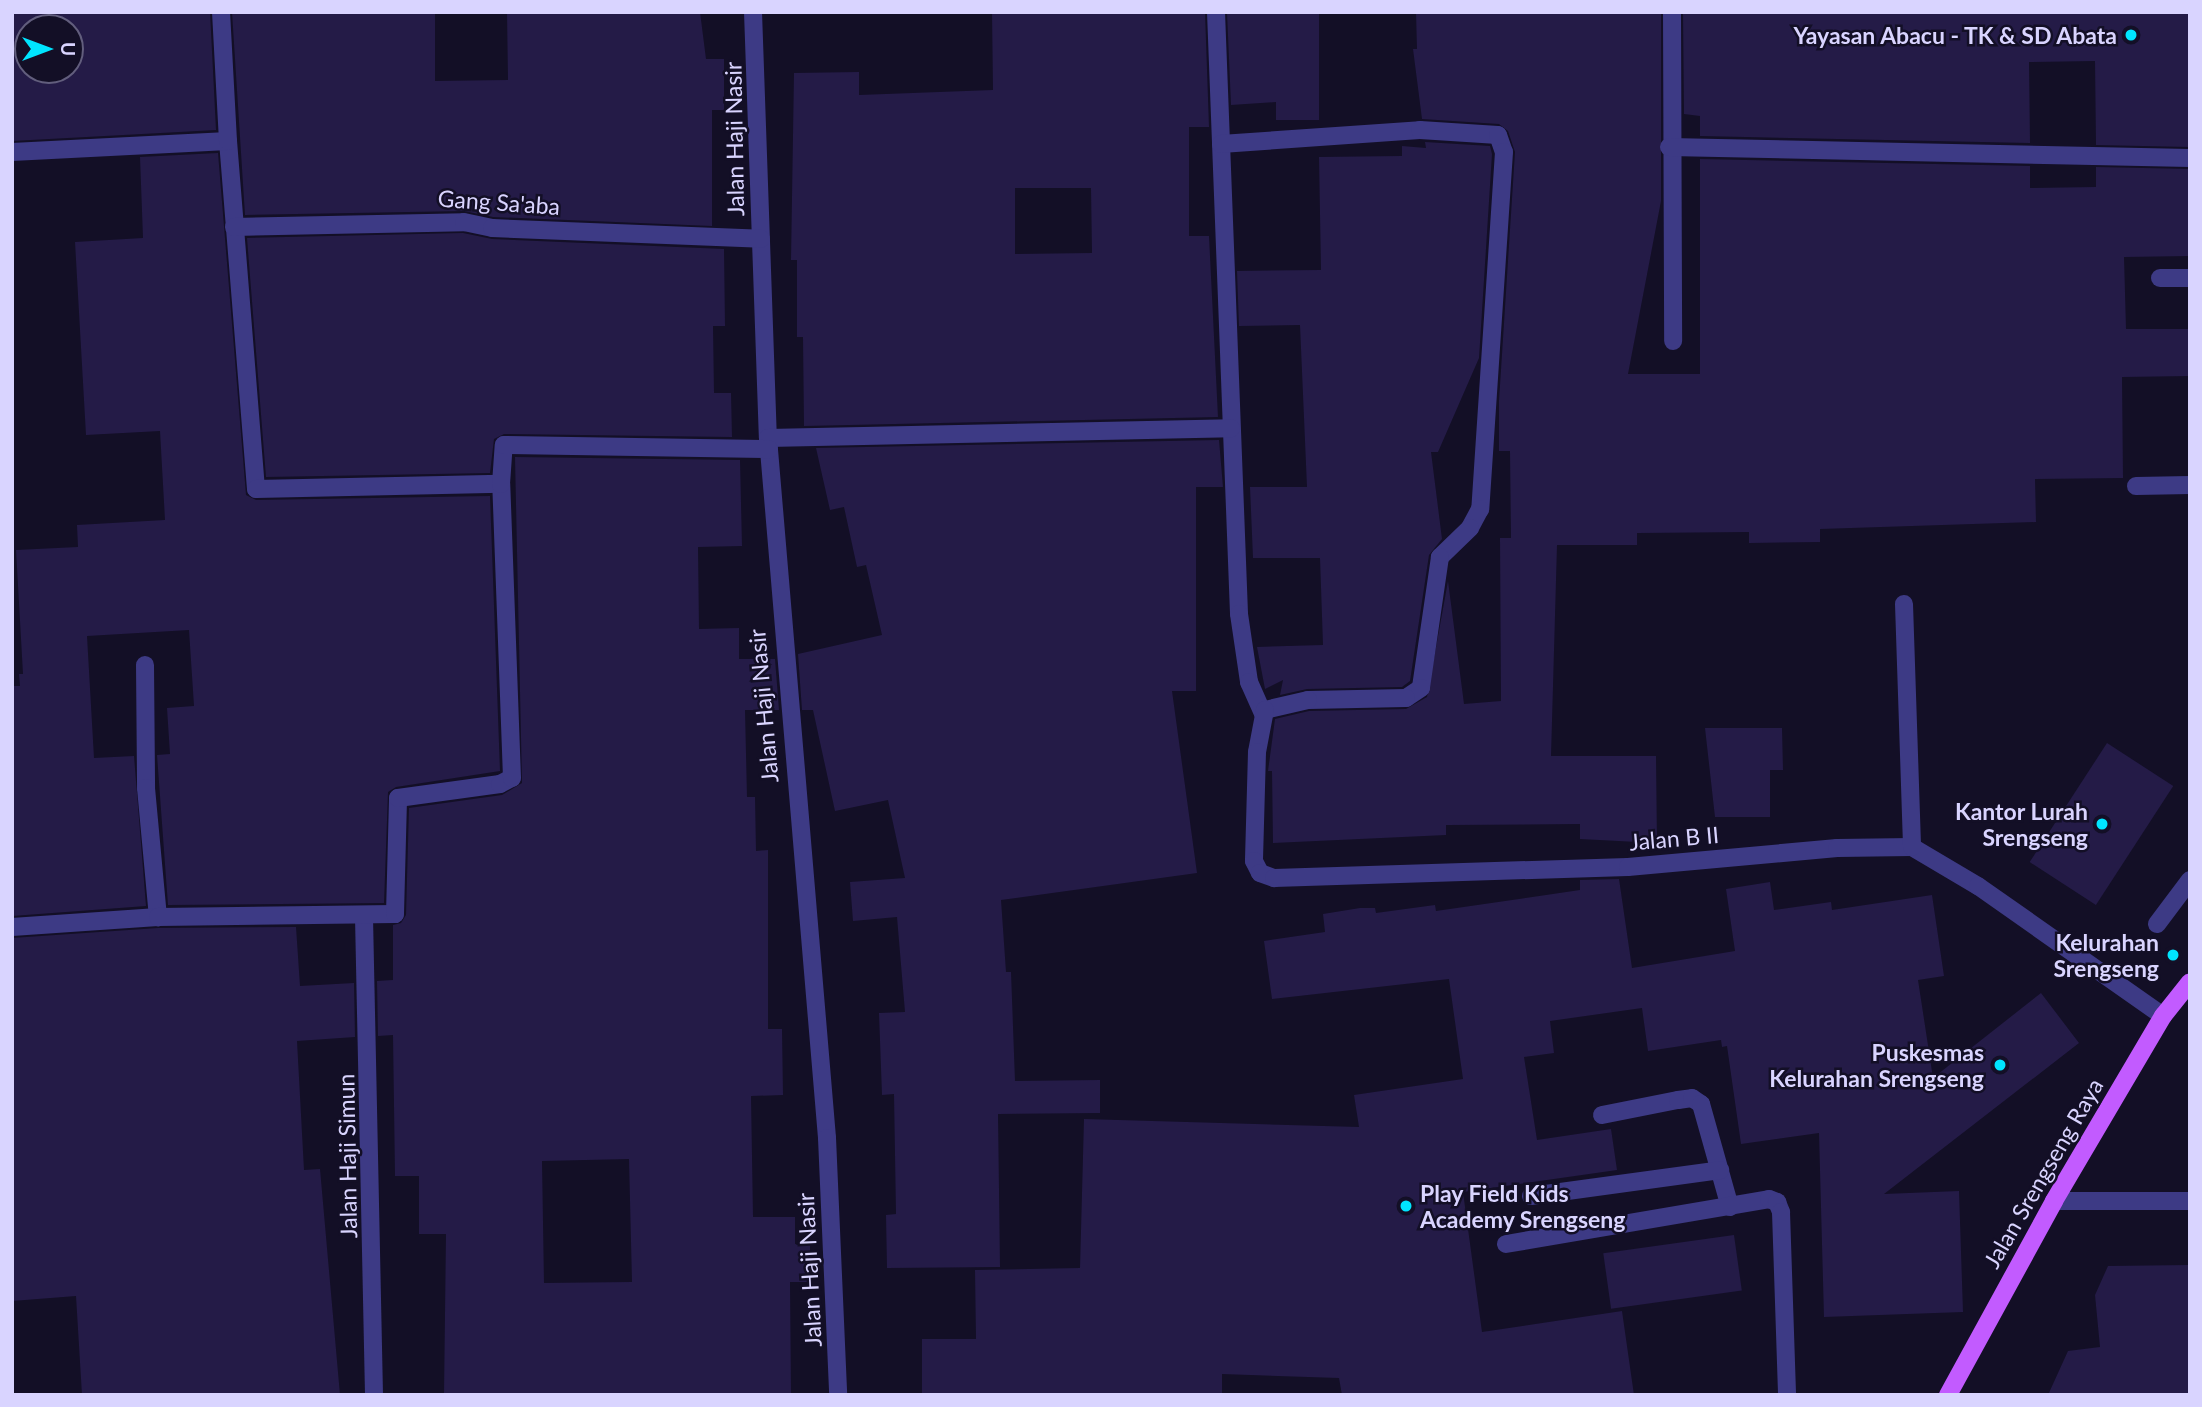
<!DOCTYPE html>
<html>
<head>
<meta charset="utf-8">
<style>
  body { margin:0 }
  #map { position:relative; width:2202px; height:1407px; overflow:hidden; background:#130f26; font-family:Lato,sans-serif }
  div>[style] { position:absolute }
  .building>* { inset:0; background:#241b47; transform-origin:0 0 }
  .minor>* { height:18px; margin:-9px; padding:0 9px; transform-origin:9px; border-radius:9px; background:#3d3a85 }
  .major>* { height:18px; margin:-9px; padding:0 9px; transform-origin:9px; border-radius:9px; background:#c25bff }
  .dots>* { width:19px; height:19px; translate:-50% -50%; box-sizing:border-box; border:4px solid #130f26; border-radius:50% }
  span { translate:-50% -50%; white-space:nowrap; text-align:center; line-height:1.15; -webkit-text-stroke:5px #130f26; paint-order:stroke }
  .poi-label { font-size:23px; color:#d9d4ff; font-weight:700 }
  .right { translate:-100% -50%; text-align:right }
  .left { translate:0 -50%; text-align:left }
  .street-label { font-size:23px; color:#d9d4ff }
  .frame { position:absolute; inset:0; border:14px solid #d9d4ff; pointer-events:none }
  .north { position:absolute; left:14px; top:14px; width:70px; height:70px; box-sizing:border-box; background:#130f26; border:2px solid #625e7d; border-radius:50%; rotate:90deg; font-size:19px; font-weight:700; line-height:28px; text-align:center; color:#d9d4ff }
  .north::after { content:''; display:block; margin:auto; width:24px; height:32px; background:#00e5ff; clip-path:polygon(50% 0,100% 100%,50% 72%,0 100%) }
</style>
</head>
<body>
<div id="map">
  <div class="building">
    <i style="clip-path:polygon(evenodd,12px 12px,210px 12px,216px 130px,12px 141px,12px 12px,28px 28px,70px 28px,70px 70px,28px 70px,28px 28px)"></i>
    <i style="clip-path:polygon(232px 12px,435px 12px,435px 81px,508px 80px,507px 12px,700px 12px,706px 59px,724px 59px,724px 110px,712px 110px,712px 226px,493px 217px,464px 211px,245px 215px)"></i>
    <i style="clip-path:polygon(evenodd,992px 12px,1205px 12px,1209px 127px,1189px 127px,1189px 236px,1209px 236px,1218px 417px,804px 426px,803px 337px,797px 337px,797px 260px,791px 260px,794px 73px,859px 72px,859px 95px,993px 90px,992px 12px,1015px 188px,1091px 188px,1092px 253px,1015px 254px,1015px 188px)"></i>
    <i style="clip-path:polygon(1227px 12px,1319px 12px,1319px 120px,1276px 120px,1276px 102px,1231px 105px)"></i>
    <i style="clip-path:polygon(1416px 12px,1661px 12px,1661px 201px,1628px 374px,1700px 374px,1700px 159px,2030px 166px,2030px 188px,2096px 187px,2096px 167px,2190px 169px,2190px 256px,2124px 257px,2126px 329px,2190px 329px,2190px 376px,2122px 377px,2123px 478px,2035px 479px,2036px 522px,1820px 529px,1820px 542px,1749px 543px,1749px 532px,1637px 533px,1637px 545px,1557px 545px,1551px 756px,1656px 756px,1657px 843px,1580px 839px,1580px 824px,1446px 825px,1446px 835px,1273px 843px,1272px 771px,1268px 771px,1275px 719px,1309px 711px,1406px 709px,1427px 697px,1448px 581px,1464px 704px,1501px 701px,1500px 538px,1511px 538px,1510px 451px,1499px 451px,1499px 401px,1515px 152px,1508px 131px,1499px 124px,1422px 119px,1413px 49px,1417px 49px)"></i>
    <i style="clip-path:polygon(1683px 12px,2190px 12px,2190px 147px,2096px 145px,2095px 61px,2029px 62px,2030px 143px,1700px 136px,1700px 116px,1684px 114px)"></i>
    <i style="clip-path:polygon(1425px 142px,1490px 146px,1492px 154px,1479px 358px,1438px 452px,1431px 452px,1442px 539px,1429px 555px,1410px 681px,1402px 687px,1307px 689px,1280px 695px,1283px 680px,1265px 689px,1257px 647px,1323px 645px,1320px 558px,1253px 558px,1250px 487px,1307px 487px,1300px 325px,1239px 326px,1237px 271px,1321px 270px,1319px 157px,1402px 156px,1402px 146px,1426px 148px)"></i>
    <i style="clip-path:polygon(218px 153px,246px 495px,256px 500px,490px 496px,500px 771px,396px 787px,388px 792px,384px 903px,168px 905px,157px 755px,170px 754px,167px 708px,194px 706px,189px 630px,87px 636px,94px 758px,134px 756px,146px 906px,12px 916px,12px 686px,20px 686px,19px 674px,23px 674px,16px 550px,78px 547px,77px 525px,165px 520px,160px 431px,86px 435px,75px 242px,143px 238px,140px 157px)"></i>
    <i style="clip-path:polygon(463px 233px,492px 239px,724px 249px,725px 326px,713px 326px,714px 393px,731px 393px,732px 437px,504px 434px,494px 439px,490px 473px,266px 477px,247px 238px)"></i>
    <i style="clip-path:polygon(1219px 440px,1223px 487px,1196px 487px,1196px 691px,1172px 691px,1197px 873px,1001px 900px,1006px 972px,1011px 972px,1015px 1081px,1100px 1080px,1100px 1113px,998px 1114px,1000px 1267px,887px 1268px,886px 1215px,896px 1214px,894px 1094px,882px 1095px,879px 1013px,905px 1012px,897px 917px,853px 921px,850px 882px,905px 878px,888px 800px,835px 811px,813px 710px,802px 710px,798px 654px,882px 635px,866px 565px,857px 567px,844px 507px,830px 510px,816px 448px)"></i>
    <i style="clip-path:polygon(evenodd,515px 457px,740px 460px,742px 546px,698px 547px,699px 629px,739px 628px,739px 659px,775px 659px,779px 710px,745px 710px,747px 797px,755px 797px,756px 851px,768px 850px,768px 1029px,782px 1029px,783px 1095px,751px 1096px,753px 1217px,795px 1217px,795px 1244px,810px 1244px,810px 1282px,790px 1282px,791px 1395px,444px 1395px,446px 1234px,419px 1234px,419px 1176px,395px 1176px,393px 1035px,378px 1036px,377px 981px,393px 980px,393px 925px,401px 923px,406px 915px,409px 808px,502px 795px,522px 783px,515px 457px,629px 1159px,632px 1282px,544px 1283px,542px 1161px,629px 1159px)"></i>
    <i style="clip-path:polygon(1705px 728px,1782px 728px,1783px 770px,1770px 770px,1770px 817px,1715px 817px)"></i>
    <i style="left:2107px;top:743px;width:79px;height:142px;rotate:33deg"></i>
    <i style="clip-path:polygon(1619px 879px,1632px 968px,1735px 951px,1726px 889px,1770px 882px,1774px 910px,1831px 902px,1832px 910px,1932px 895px,1944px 976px,1918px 980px,1933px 1078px,2041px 993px,2079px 1043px,1884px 1194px,1959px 1191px,1963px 1312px,1824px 1317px,1819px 1133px,1741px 1144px,1727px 1046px,1722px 1047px,1721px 1040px,1648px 1051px,1642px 1008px,1550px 1021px,1554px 1053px,1524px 1057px,1537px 1140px,1611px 1129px,1617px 1170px,1463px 1192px,1482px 1332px,1622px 1311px,1634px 1395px,1342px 1395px,1339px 1378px,1222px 1374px,1222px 1395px,922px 1395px,922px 1339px,976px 1339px,975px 1270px,1080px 1268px,1084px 1119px,1359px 1127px,1354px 1095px,1463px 1079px,1449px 979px,1272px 999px,1264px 941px,1325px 932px,1323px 914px,1360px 908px,1375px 908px,1376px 913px,1435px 905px,1436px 911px,1580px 890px,1580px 880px)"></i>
    <i style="clip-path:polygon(296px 927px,300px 986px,354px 983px,355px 1037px,297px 1041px,304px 1170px,320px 1169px,340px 1395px,82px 1395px,76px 1296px,12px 1301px,12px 938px,158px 928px)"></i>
    <i style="left:1734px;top:1235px;width:56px;height:132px;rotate:82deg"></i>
    <i style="clip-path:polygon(2190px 1265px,2190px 1395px,2048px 1395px,2068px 1351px,2100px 1347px,2095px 1295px,2108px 1266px)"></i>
  </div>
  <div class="minor">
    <i style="left:753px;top:12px;width:426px;rotate:88deg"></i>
    <i style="left:768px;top:438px;width:702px;rotate:85.18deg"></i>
    <i style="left:827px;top:1138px;width:257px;rotate:87.5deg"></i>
    <i style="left:1216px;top:12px;width:602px;rotate:87.81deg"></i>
    <i style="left:1239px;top:614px;width:69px;rotate:81.6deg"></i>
    <i style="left:1249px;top:682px;width:34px;rotate:66deg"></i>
    <i style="left:1672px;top:12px;width:329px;rotate:89.8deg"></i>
    <i style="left:228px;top:141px;width:349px;rotate:85.4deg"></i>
    <i style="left:256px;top:489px;width:245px;rotate:-1.2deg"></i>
    <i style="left:1221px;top:144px;width:199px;rotate:-4deg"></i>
    <i style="left:1420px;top:130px;width:78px;rotate:3.7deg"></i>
    <i style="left:1498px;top:135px;width:18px;rotate:71deg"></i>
    <i style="left:1504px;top:152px;width:358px;rotate:93.8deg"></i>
    <i style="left:1480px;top:509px;width:21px;rotate:118deg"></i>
    <i style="left:1470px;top:528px;width:42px;rotate:136deg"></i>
    <i style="left:1440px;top:557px;width:132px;rotate:98.3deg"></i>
    <i style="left:1421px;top:688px;width:18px;rotate:146deg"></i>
    <i style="left:1406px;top:698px;width:98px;rotate:178.8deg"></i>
    <i style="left:1308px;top:700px;width:44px;rotate:166.9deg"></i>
    <i style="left:1265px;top:710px;width:43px;rotate:100.8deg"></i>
    <i style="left:1257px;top:752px;width:109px;rotate:91.6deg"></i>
    <i style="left:1254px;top:861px;width:13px;rotate:63deg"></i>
    <i style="left:1260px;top:873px;width:15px;rotate:20deg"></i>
    <i style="left:1274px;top:878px;width:354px;rotate:-1.8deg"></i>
    <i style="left:1628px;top:867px;width:210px;rotate:-5.2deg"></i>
    <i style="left:1837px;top:848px;width:75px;rotate:-0.8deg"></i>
    <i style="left:1912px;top:847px;width:77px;rotate:30.6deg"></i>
    <i style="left:1978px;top:886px;width:226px;rotate:35.1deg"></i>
    <i style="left:1669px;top:147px;width:521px;rotate:1.21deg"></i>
    <i style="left:12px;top:152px;width:216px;rotate:-2.9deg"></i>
    <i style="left:228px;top:141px;width:129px;rotate:-93.1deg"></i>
    <i style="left:234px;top:227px;width:230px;rotate:-1.2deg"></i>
    <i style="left:464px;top:222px;width:29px;rotate:12deg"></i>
    <i style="left:492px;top:228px;width:269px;rotate:2.3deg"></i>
    <i style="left:2160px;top:278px;width:30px"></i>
    <i style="left:768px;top:438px;width:463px;rotate:-1.2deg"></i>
    <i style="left:2136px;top:486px;width:54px;rotate:-1.1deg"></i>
    <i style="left:1904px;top:604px;width:243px;rotate:88.1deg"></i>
    <i style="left:145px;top:665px;width:123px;rotate:89.5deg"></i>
    <i style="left:146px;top:788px;width:130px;rotate:84.7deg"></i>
    <i style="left:364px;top:917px;width:478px;rotate:88.8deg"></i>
    <i style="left:2157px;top:924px;width:55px;rotate:-53.1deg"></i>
    <i style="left:12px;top:927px;width:146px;rotate:-3.9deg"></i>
    <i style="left:158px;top:917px;width:237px;rotate:-0.7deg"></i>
    <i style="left:395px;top:914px;width:116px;rotate:-88.5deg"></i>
    <i style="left:398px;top:798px;width:103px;rotate:-7.8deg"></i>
    <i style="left:500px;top:784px;width:13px;rotate:-27deg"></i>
    <i style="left:512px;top:778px;width:294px;rotate:-92.1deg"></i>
    <i style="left:501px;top:484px;width:39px;rotate:-86deg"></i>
    <i style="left:504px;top:445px;width:265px;rotate:0.9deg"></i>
    <i style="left:1602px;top:1115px;width:77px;rotate:-11.2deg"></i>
    <i style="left:1678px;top:1100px;width:14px;rotate:-8deg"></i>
    <i style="left:1692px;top:1098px;width:11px;rotate:34deg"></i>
    <i style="left:1701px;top:1104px;width:107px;rotate:74.3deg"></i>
    <i style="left:1531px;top:1196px;width:191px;rotate:-7.8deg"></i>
    <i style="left:2054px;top:1201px;width:136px"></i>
    <i style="left:1506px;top:1244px;width:267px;rotate:-9.7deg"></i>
    <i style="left:1769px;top:1199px;width:9px;rotate:21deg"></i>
    <i style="left:1777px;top:1202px;width:11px;rotate:68deg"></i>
    <i style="left:1781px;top:1212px;width:181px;rotate:88.1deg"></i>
  </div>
  <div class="major">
    <i style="left:1948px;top:1395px;width:221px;rotate:-61.3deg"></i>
    <i style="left:2054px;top:1201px;width:215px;rotate:-59.5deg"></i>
    <i style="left:2163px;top:1016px;width:43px;rotate:-51.5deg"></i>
  </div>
  <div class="dots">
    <i style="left:2131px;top:35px;background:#00e5ff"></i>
    <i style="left:2102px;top:824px;background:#00e5ff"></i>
    <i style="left:2173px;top:955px;background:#00e5ff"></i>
    <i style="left:2000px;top:1065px;background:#00e5ff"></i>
    <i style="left:1406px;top:1206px;background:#00e5ff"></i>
  </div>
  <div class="poi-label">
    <span class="right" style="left:2117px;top:35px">Yayasan Abacu - TK &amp; SD Abata</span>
    <span class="right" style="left:2088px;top:824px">Kantor Lurah<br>Srengseng</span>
    <span class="right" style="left:2159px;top:955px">Kelurahan<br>Srengseng</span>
    <span class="right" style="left:1984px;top:1065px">Puskesmas<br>Kelurahan Srengseng</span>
    <span class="left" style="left:1420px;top:1206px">Play Field Kids<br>Academy Srengseng</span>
  </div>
  <div class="street-label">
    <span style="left:734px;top:139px;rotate:-91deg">Jalan Haji Nasir</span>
    <span style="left:499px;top:202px;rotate:4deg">Gang Sa'aba</span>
    <span style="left:763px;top:706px;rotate:-95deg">Jalan Haji Nasir</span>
    <span style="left:1674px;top:838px;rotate:-5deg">Jalan B II</span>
    <span style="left:347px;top:1156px;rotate:-91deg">Jalan Haji Simun</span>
    <span style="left:2043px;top:1173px;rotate:-60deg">Jalan Srengseng Raya</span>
    <span style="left:809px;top:1270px;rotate:-93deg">Jalan Haji Nasir</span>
  </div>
  <div class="frame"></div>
  <div class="north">U</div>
</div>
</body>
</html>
